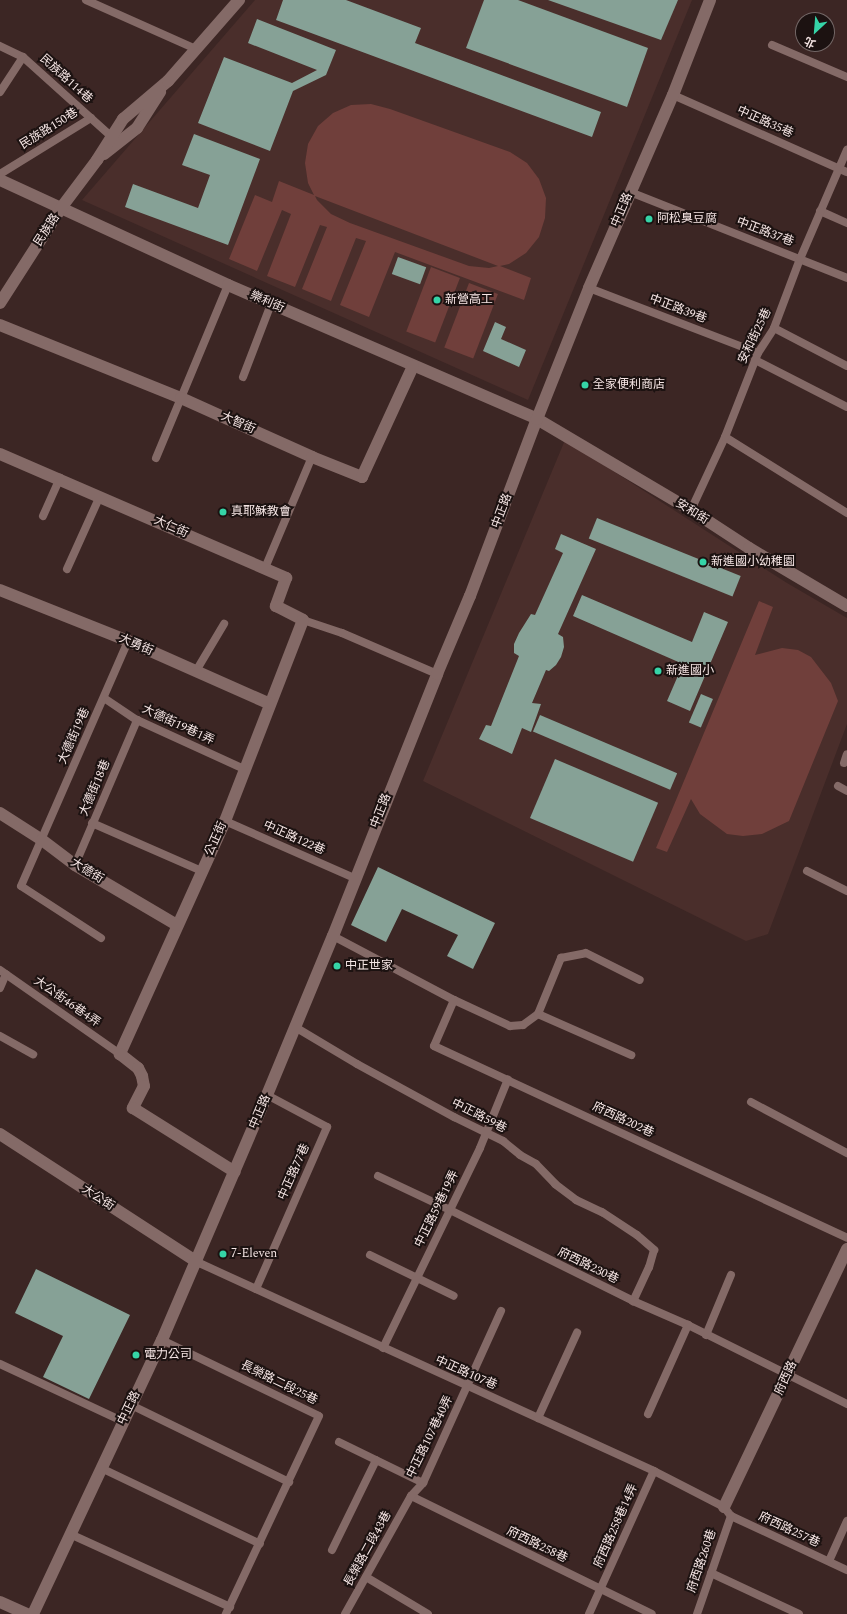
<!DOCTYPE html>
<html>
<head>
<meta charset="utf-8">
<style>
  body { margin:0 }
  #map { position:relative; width:847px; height:1614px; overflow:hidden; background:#3c2624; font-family:Spectral,"Noto Sans TC",serif }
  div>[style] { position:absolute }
  .built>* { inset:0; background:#4a2e2b }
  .green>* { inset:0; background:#703f3b; transform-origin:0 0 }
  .building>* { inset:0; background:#86a196; transform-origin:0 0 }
  .lane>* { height:8px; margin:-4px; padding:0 4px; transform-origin:4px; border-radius:4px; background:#846a67 }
  .street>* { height:12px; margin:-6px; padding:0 6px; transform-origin:6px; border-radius:6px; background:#846a67 }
  .secondary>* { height:12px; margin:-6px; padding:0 6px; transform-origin:6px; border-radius:6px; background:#846a67 }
  .dots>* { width:11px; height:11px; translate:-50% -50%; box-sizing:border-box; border:2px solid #1c1211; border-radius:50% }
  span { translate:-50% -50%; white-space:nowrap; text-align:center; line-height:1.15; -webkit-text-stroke:4px #1c1211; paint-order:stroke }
  .street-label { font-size:12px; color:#f6e6e5 }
  .poi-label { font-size:12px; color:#f6e6e5 }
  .left { translate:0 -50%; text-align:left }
  .north { position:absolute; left:795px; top:12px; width:40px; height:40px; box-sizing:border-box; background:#1c1211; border:1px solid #736766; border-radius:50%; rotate:206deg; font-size:11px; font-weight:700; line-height:16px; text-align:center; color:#f6e6e5 }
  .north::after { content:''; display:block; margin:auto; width:14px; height:18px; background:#35d4a7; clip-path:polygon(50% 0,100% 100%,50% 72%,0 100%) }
</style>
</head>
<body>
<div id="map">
  <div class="built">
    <i style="clip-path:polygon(255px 0,692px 0,528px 400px,82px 200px)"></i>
    <i style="clip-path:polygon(565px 440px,787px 583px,847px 618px,847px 724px,768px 934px,746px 941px,423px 781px)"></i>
  </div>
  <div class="green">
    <i style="clip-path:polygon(evenodd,371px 104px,390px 109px,510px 152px,527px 163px,539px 179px,546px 198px,545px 218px,539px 237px,526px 253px,509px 264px,500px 266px,531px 278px,524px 300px,395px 252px,369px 317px,340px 305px,366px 241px,356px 238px,331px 301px,302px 289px,327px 227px,320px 225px,295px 287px,267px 276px,291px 214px,282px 210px,257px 271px,229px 259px,255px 195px,272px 202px,279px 181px,314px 195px,308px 183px,305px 163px,308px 144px,318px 126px,333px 113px,351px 105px,371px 104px,315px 196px,498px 266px,489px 268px,469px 266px,350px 223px,331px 214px,317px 200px,315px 196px)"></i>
    <i style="left:431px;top:267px;width:31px;height:69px;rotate:21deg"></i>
    <i style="left:469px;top:283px;width:31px;height:69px;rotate:21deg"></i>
    <i style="clip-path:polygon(759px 601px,773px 607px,755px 655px,782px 648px,798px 650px,811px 657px,831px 683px,838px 701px,789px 821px,762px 834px,743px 836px,727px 834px,700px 814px,691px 799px,667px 852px,656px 848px)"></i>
  </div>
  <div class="building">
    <i style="clip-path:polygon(283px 0,346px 0,421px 28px,415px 43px,601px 112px,592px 137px,276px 20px)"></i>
    <i style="clip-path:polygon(484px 0,518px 0,648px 48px,627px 107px,466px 48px)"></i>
    <i style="clip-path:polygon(548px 0,678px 0,661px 40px)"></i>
    <i style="clip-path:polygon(257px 19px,336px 50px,326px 75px,293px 91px,270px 151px,198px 123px,224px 57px,292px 83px,317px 70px,248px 43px)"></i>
    <i style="clip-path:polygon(194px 134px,260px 159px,228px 245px,125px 207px,133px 184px,198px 208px,210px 175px,182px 165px)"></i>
    <i style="left:398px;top:257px;width:30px;height:18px;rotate:20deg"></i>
    <i style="clip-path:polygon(495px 322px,506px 327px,501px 339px,526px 350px,519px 367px,483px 351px)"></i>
    <i style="left:597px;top:518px;width:155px;height:22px;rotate:22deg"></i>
    <i style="clip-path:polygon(561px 534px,596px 549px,558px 634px,563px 637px,564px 647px,561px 657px,556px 665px,549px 671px,546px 670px,532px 703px,541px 704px,531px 732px,522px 728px,512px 754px,479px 739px,486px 725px,491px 726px,519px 656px,514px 653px,514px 644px,519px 633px,531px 614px,535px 615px,563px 553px,555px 549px)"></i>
    <i style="clip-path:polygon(582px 595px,692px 642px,704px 612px,728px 622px,690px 711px,667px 701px,683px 664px,573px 616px)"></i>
    <i style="left:701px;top:694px;width:13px;height:31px;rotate:23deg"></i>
    <i style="left:540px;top:715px;width:149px;height:18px;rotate:23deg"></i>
    <i style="left:555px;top:759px;width:112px;height:64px;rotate:23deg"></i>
    <i style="clip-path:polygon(378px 867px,495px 923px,473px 969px,447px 956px,458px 935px,402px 909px,386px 942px,351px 925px)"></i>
    <i style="clip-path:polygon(36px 1269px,130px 1315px,89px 1399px,43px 1377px,63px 1336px,15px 1313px)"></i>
  </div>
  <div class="lane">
    <i style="left:86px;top:0;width:120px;rotate:24deg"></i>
    <i style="left:772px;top:45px;width:82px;rotate:23.1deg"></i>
    <i style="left:0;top:46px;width:25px;rotate:26deg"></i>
    <i style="left:23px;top:57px;width:120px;rotate:42deg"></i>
    <i style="left:0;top:92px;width:42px;rotate:-56.7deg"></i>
    <i style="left:673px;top:95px;width:190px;rotate:23.9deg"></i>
    <i style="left:0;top:174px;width:107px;rotate:-31.6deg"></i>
    <i style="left:630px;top:192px;width:233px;rotate:21.6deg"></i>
    <i style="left:820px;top:211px;width:30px;rotate:24deg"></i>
    <i style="left:589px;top:288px;width:181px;rotate:21deg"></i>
    <i style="left:774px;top:328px;width:82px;rotate:27.5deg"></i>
    <i style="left:755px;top:360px;width:103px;rotate:27.1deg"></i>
    <i style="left:243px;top:377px;width:78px;rotate:-69deg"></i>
    <i style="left:725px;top:437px;width:144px;rotate:31.9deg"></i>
    <i style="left:156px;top:458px;width:187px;rotate:-67.4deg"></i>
    <i style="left:691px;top:510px;width:81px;rotate:-65deg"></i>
    <i style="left:725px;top:437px;width:90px;rotate:-68.6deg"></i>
    <i style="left:758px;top:353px;width:30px;rotate:-57deg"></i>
    <i style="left:774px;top:328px;width:74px;rotate:-69.4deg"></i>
    <i style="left:800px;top:259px;width:119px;rotate:-66.7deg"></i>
    <i style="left:43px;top:516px;width:42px;rotate:-65.9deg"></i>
    <i style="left:265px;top:568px;width:121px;rotate:-67.1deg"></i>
    <i style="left:67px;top:569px;width:80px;rotate:-65.7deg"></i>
    <i style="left:303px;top:620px;width:41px;rotate:18.4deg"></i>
    <i style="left:342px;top:633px;width:103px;rotate:23.3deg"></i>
    <i style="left:196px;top:671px;width:55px;rotate:-59.2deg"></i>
    <i style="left:104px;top:698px;width:40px;rotate:34deg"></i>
    <i style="left:137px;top:720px;width:118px;rotate:24.6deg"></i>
    <i style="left:844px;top:763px;width:9px;rotate:-72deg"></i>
    <i style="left:838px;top:786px;width:10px;rotate:29deg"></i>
    <i style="left:225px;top:821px;width:141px;rotate:23.8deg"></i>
    <i style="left:92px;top:823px;width:120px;rotate:23.6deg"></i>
    <i style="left:75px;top:865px;width:158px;rotate:-66.8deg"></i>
    <i style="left:807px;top:871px;width:45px;rotate:26.6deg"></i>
    <i style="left:333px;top:936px;width:137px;rotate:27.9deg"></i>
    <i style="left:454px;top:1000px;width:62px;rotate:24.9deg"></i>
    <i style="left:510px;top:1026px;width:13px;rotate:-4deg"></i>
    <i style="left:523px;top:1025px;width:19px;rotate:-36deg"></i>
    <i style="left:538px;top:1014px;width:61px;rotate:-67.7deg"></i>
    <i style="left:561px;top:958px;width:25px;rotate:-11deg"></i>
    <i style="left:586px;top:953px;width:60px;rotate:26.6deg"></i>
    <i style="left:101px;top:938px;width:95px;rotate:-147deg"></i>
    <i style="left:21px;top:886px;width:267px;rotate:-66.4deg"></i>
    <i style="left:0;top:970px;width:146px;rotate:35deg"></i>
    <i style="left:0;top:988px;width:15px;rotate:-67deg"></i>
    <i style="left:454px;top:1000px;width:50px;rotate:113.5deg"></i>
    <i style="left:434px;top:1046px;width:455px;rotate:24.9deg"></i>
    <i style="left:538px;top:1014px;width:102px;rotate:23.8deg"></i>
    <i style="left:295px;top:1027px;width:72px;rotate:30.8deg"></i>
    <i style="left:357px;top:1064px;width:111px;rotate:28.7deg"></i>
    <i style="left:454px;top:1117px;width:55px;rotate:26.1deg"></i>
    <i style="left:503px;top:1141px;width:22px;rotate:39deg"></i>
    <i style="left:520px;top:1155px;width:18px;rotate:29deg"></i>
    <i style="left:536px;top:1164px;width:28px;rotate:46deg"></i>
    <i style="left:555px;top:1184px;width:26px;rotate:37deg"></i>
    <i style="left:576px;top:1200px;width:29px;rotate:25deg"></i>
    <i style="left:602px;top:1212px;width:42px;rotate:33.3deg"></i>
    <i style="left:637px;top:1235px;width:23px;rotate:41deg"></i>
    <i style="left:654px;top:1250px;width:18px;rotate:106deg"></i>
    <i style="left:649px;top:1267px;width:38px;rotate:115deg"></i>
    <i style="left:0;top:1036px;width:38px;rotate:29deg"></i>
    <i style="left:751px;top:1102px;width:109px;rotate:28deg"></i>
    <i style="left:378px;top:1176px;width:80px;rotate:25.3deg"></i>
    <i style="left:450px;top:1210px;width:204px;rotate:26.4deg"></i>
    <i style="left:633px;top:1301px;width:60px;rotate:23.6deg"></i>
    <i style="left:688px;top:1325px;width:178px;rotate:26.4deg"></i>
    <i style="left:370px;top:1255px;width:93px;rotate:26deg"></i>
    <i style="left:197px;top:1262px;width:503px;rotate:24.58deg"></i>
    <i style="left:654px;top:1471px;width:79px;rotate:27.2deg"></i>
    <i style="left:724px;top:1507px;width:11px;rotate:52deg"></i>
    <i style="left:731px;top:1516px;width:128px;rotate:25deg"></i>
    <i style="left:256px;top:1289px;width:177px;rotate:-66.3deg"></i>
    <i style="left:327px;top:1127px;width:68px;rotate:-151.9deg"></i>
    <i style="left:706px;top:1335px;width:65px;rotate:-67.4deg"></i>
    <i style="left:162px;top:1340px;width:174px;rotate:25.8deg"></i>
    <i style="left:319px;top:1416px;width:219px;rotate:115.2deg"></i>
    <i style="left:383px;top:1348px;width:222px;rotate:-64.1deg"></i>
    <i style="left:480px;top:1148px;width:74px;rotate:-67.9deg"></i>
    <i style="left:0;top:1364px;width:135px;rotate:25deg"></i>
    <i style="left:131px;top:1405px;width:176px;rotate:26deg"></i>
    <i style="left:648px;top:1414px;width:98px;rotate:-65.8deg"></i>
    <i style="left:538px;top:1418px;width:94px;rotate:-65.4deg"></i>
    <i style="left:339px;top:1442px;width:93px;rotate:26deg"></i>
    <i style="left:101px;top:1468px;width:176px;rotate:25.5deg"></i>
    <i style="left:411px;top:1496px;width:268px;rotate:26.1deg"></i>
    <i style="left:70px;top:1534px;width:176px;rotate:24.5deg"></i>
    <i style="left:332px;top:1550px;width:100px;rotate:-63.9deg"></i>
    <i style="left:829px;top:1561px;width:44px;rotate:-65.8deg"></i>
    <i style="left:711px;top:1573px;width:97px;rotate:25deg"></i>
    <i style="left:366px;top:1577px;width:72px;rotate:30.8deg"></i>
    <i style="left:345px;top:1614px;width:135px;rotate:-60.8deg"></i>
    <i style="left:411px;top:1496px;width:18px;rotate:-47deg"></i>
    <i style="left:423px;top:1483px;width:189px;rotate:-65.6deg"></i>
    <i style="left:589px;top:1614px;width:157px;rotate:-65.6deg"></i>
    <i style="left:697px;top:1614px;width:104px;rotate:-70.9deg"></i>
  </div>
  <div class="street">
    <i style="left:104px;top:154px;width:42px;rotate:-38.2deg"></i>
    <i style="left:137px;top:128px;width:43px;rotate:-57.4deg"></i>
    <i style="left:0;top:180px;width:251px;rotate:24.7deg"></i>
    <i style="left:228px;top:285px;width:337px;rotate:23.4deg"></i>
    <i style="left:537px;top:419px;width:179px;rotate:30.6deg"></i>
    <i style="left:691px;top:510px;width:69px;rotate:33.2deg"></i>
    <i style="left:749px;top:548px;width:114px;rotate:30.6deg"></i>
    <i style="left:0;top:303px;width:113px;rotate:-57.3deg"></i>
    <i style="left:61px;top:208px;width:60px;rotate:-53.1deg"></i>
    <i style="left:97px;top:160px;width:49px;rotate:-57.6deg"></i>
    <i style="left:123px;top:119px;width:59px;rotate:-40.2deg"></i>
    <i style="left:168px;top:81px;width:108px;rotate:-48.8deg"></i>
    <i style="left:0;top:325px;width:195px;rotate:22deg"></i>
    <i style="left:181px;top:398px;width:144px;rotate:24.2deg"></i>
    <i style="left:312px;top:457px;width:54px;rotate:21.8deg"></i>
    <i style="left:362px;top:477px;width:122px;rotate:-65.3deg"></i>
    <i style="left:0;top:454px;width:312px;rotate:23.4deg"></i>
    <i style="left:286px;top:578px;width:30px;rotate:110deg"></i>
    <i style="left:276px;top:606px;width:30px;rotate:27deg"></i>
    <i style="left:303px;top:620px;width:216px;rotate:111.2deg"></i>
    <i style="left:225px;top:821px;width:256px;rotate:114.3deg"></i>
    <i style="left:120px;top:1054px;width:23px;rotate:38deg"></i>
    <i style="left:138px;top:1068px;width:9px;rotate:63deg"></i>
    <i style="left:142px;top:1076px;width:10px;rotate:79deg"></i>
    <i style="left:144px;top:1086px;width:25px;rotate:117deg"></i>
    <i style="left:133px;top:1108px;width:120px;rotate:32.1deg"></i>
    <i style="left:0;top:590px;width:138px;rotate:21.7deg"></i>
    <i style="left:128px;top:641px;width:155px;rotate:23.9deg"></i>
    <i style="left:0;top:813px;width:50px;rotate:32.7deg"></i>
    <i style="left:42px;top:840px;width:41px;rotate:37.1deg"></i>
    <i style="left:75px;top:865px;width:118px;rotate:30.5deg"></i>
    <i style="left:0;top:1134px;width:235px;rotate:33deg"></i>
    <i style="left:724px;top:1507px;width:286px;rotate:-64.5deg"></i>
  </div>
  <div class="secondary">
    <i style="left:0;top:1602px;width:30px;rotate:24deg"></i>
    <i style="left:33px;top:1614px;width:303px;rotate:-64.8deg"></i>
    <i style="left:162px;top:1340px;width:267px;rotate:-66.8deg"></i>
    <i style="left:267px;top:1095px;width:172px;rotate:-67.5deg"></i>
    <i style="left:333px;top:936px;width:282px;rotate:-68.3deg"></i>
    <i style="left:437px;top:674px;width:85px;rotate:-67.1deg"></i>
    <i style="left:470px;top:596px;width:189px;rotate:-69.3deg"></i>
    <i style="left:537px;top:419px;width:141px;rotate:-68.3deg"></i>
    <i style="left:589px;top:288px;width:210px;rotate:-66.5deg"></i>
    <i style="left:673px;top:95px;width:102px;rotate:-68.7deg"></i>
  </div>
  <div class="dots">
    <i style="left:649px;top:219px;background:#35d4a7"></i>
    <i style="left:437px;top:300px;background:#35d4a7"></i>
    <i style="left:585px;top:385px;background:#35d4a7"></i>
    <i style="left:223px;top:512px;background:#35d4a7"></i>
    <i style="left:703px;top:562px;background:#35d4a7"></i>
    <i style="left:658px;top:671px;background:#35d4a7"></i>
    <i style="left:337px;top:966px;background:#35d4a7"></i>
    <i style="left:223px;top:1254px;background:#35d4a7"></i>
    <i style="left:136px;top:1355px;background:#35d4a7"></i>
  </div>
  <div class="street-label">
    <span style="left:66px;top:79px;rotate:42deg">民族路114巷</span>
    <span style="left:765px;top:122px;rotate:24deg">中正路35巷</span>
    <span style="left:49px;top:129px;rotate:-32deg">民族路150巷</span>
    <span style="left:622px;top:210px;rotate:-67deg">中正路</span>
    <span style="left:47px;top:230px;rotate:-57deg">民族路</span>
    <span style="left:765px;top:232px;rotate:21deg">中正路37巷</span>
    <span style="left:267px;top:302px;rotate:24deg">樂利街</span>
    <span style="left:678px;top:309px;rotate:21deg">中正路39巷</span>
    <span style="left:755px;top:336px;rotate:-64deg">安和街25巷</span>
    <span style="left:238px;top:423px;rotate:24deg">大智街</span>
    <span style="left:502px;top:511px;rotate:-69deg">中正路</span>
    <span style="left:692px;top:512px;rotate:32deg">安和街</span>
    <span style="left:171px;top:527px;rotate:24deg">大仁街</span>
    <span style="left:136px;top:645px;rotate:23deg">大勇街</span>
    <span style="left:178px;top:725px;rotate:25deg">大德街19巷1弄</span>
    <span style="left:74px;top:736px;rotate:-66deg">大德街19巷</span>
    <span style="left:95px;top:788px;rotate:-67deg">大德街18巷</span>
    <span style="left:381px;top:811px;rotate:-68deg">中正路</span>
    <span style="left:294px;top:838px;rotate:24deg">中正路122巷</span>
    <span style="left:216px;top:839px;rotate:-66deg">公正街</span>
    <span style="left:87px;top:871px;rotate:32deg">大德街</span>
    <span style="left:67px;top:1002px;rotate:35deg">大公街46巷4弄</span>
    <span style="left:260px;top:1112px;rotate:-67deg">中正路</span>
    <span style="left:479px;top:1116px;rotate:27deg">中正路59巷</span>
    <span style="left:623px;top:1120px;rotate:25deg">府西路202巷</span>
    <span style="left:294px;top:1172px;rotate:-66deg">中正路77巷</span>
    <span style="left:98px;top:1198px;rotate:33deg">大公街</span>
    <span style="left:437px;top:1209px;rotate:-64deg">中正路59巷19弄</span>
    <span style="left:588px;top:1266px;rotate:26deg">府西路230巷</span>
    <span style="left:466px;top:1373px;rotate:24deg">中正路107巷</span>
    <span style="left:786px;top:1378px;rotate:-65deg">府西路</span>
    <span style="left:279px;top:1383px;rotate:26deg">長榮路二段25巷</span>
    <span style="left:129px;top:1408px;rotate:-64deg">中正路</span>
    <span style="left:430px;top:1437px;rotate:-64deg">中正路107巷40弄</span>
    <span style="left:616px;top:1526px;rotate:-66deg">府西路258巷14弄</span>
    <span style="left:789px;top:1530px;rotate:25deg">府西路257巷</span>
    <span style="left:537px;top:1545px;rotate:26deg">府西路258巷</span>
    <span style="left:368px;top:1549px;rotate:-61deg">長榮路二段43巷</span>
    <span style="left:702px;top:1561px;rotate:-71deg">府西路260巷</span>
  </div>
  <div class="poi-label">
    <span class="left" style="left:657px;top:219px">阿松臭豆腐</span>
    <span class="left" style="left:445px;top:300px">新營高工</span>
    <span class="left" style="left:593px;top:385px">全家便利商店</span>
    <span class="left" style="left:231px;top:512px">真耶穌教會</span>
    <span class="left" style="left:711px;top:562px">新進國小幼稚園</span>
    <span class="left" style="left:666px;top:671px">新進國小</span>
    <span class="left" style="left:345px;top:966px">中正世家</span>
    <span class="left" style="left:231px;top:1254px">7-Eleven</span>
    <span class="left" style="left:144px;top:1355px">電力公司</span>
  </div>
  <div class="north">北</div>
</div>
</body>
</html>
